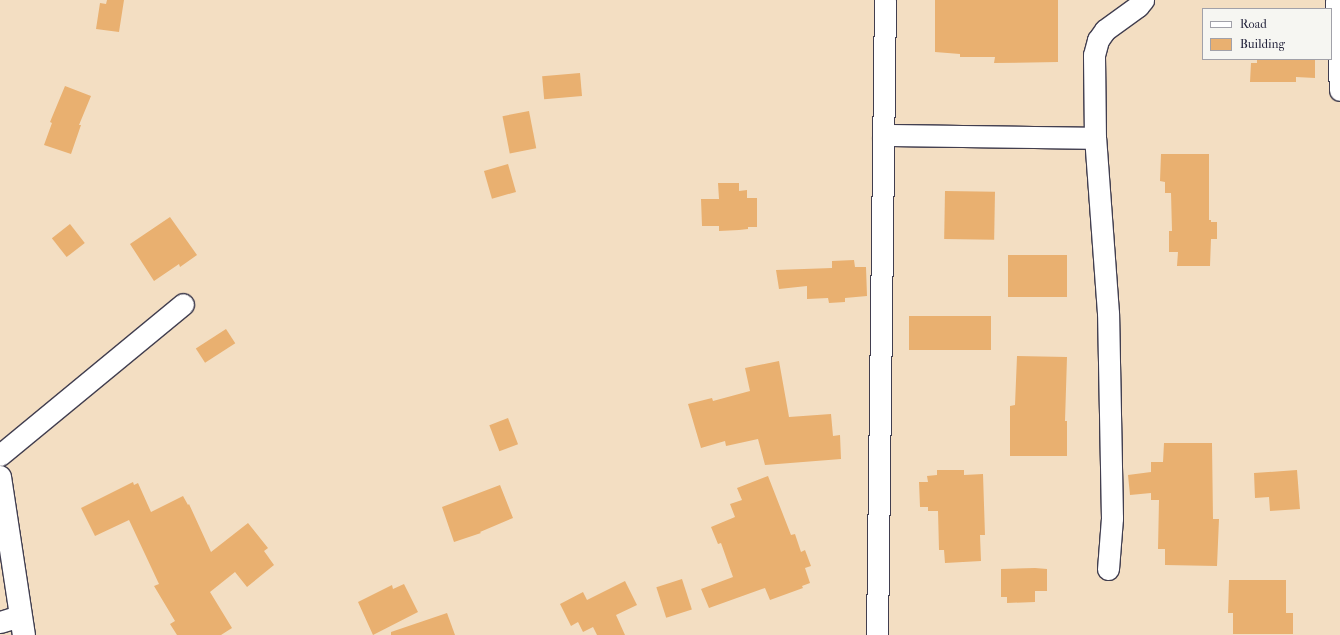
<!DOCTYPE html>
<html>
<head>
<meta charset="utf-8">
<style>
  body { margin:0 }
  #map { position:relative; width:1340px; height:635px; overflow:hidden; background:#f3dec2; font-family:"IM FELL French Canon",serif }
  div>[style] { position:absolute }
  .building>* { inset:0; background:#e9b070; transform-origin:0 0 }
  .roads { filter:drop-shadow(1px 0 #413e4f) drop-shadow(-1px 0 #413e4f) drop-shadow(0 1px #413e4f) drop-shadow(0 -1px #413e4f) }
  .minor>* { height:21px; margin:-10.5px; padding:0 10.5px; transform-origin:10.5px; border-radius:10.5px; background:#fff }
  .tertiary>* { height:22px; margin:-11px; padding:0 11px; transform-origin:11px; border-radius:11px; background:#fff }
  span { translate:-50% -50%; white-space:nowrap; text-align:center; line-height:1.15; -webkit-text-stroke:4px #f6f6f2; paint-order:stroke }
  .legend { position:absolute; left:1202px; top:8px; width:130px; height:52px; box-sizing:border-box; background:#f6f6f2; border:1px solid #a1a1a9; margin:0; padding:5px 7px; list-style:none; font-size:12px; color:#22223b }
  .legend li { display:flex; align-items:center; gap:8px; height:20px }
  .legend b { width:20px; border:1px solid #a1a1a9 }
</style>
</head>
<body>
<div id="map">
  <div class="building">
    <i style="clip-path:polygon(107px 0,124px 0,119px 32px,96px 29px,100px 3px,106px 4px)"></i>
    <i style="clip-path:polygon(935px 0,1058px 0,1058px 62px,994px 63px,995px 57px,960px 57px,960px 54px,935px 52px)"></i>
    <i style="clip-path:polygon(1257px 59px,1315px 59px,1315px 78px,1296px 77px,1296px 82px,1250px 82px,1251px 63px,1257px 63px)"></i>
    <i style="left:580px;top:73px;width:23px;height:38px;rotate:85deg"></i>
    <i style="clip-path:polygon(65px 86px,91px 96px,79px 125px,81px 125px,71px 154px,44px 145px,52px 123px,50px 122px)"></i>
    <i style="left:529px;top:111px;width:38px;height:27px;rotate:79deg"></i>
    <i style="clip-path:polygon(1161px 154px,1209px 154px,1209px 220px,1211px 220px,1211px 222px,1217px 222px,1217px 239px,1211px 239px,1210px 266px,1177px 266px,1178px 252px,1169px 252px,1169px 231px,1172px 231px,1171px 193px,1165px 193px,1165px 182px,1160px 181px)"></i>
    <i style="left:508px;top:164px;width:29px;height:25px;rotate:74deg"></i>
    <i style="clip-path:polygon(718px 183px,739px 183px,739px 191px,747px 190px,747px 198px,757px 198px,757px 227px,748px 227px,748px 229px,739px 230px,719px 231px,719px 226px,702px 226px,701px 199px,719px 199px)"></i>
    <i style="left:945px;top:191px;width:50px;height:48px;rotate:1deg"></i>
    <i style="clip-path:polygon(170px 217px,197px 255px,180px 267px,179px 264px,154px 281px,130px 244px)"></i>
    <i style="left:70px;top:224px;width:24px;height:23px;rotate:52deg"></i>
    <i style="left:1008px;top:255px;width:59px;height:42px"></i>
    <i style="clip-path:polygon(854px 260px,855px 267px,866px 267px,867px 296px,845px 298px,845px 302px,829px 303px,828px 298px,807px 299px,807px 286px,779px 289px,776px 270px,832px 268px,832px 261px)"></i>
    <i style="left:991px;top:316px;width:34px;height:82px;rotate:90deg"></i>
    <i style="left:226px;top:329px;width:17px;height:36px;rotate:57deg"></i>
    <i style="clip-path:polygon(1017px 356px,1067px 357px,1065px 421px,1067px 421px,1067px 456px,1010px 456px,1010px 406px,1015px 405px)"></i>
    <i style="clip-path:polygon(779px 361px,789px 417px,831px 414px,833px 436px,840px 435px,841px 459px,765px 465px,758px 439px,726px 446px,725px 441px,701px 448px,688px 404px,712px 398px,713px 401px,750px 391px,745px 368px)"></i>
    <i style="left:508px;top:418px;width:28px;height:20px;rotate:69deg"></i>
    <i style="clip-path:polygon(1164px 443px,1212px 443px,1213px 519px,1219px 519px,1217px 566px,1165px 565px,1165px 549px,1158px 549px,1159px 500px,1151px 500px,1151px 493px,1130px 495px,1128px 475px,1151px 472px,1151px 462px,1163px 462px)"></i>
    <i style="clip-path:polygon(937px 470px,964px 470px,964px 475px,983px 474px,985px 535px,980px 535px,981px 561px,945px 563px,944px 550px,939px 550px,938px 511px,928px 511px,928px 507px,920px 507px,919px 482px,928px 482px,927px 476px,937px 475px)"></i>
    <i style="clip-path:polygon(1297px 470px,1300px 509px,1270px 511px,1269px 497px,1255px 498px,1254px 473px)"></i>
    <i style="clip-path:polygon(768px 476px,791px 535px,795px 534px,801px 552px,805px 550px,811px 566px,805px 568px,810px 583px,802px 586px,803px 588px,770px 600px,765px 588px,709px 608px,701px 589px,733px 577px,721px 543px,718px 544px,711px 527px,735px 517px,730px 504px,742px 500px,737px 488px)"></i>
    <i style="clip-path:polygon(133px 482px,134px 485px,138px 483px,151px 512px,183px 496px,188px 505px,189px 504px,211px 552px,248px 523px,268px 548px,264px 551px,274px 565px,247px 587px,235px 572px,210px 592px,232px 628px,221px 635px,177px 635px,170px 624px,175px 621px,154px 586px,159px 584px,129px 520px,95px 536px,81px 508px)"></i>
    <i style="clip-path:polygon(500px 485px,513px 518px,480px 532px,481px 533px,454px 542px,442px 507px)"></i>
    <i style="clip-path:polygon(1035px 568px,1047px 569px,1047px 591px,1035px 591px,1035px 602px,1007px 603px,1007px 597px,1001px 597px,1001px 569px)"></i>
    <i style="left:682px;top:579px;width:32px;height:27px;rotate:72deg"></i>
    <i style="clip-path:polygon(1229px 580px,1286px 580px,1286px 613px,1293px 613px,1293px 634px,1233px 634px,1233px 613px,1228px 613px)"></i>
    <i style="clip-path:polygon(625px 581px,637px 605px,616px 615px,625px 635px,597px 635px,593px 627px,583px 632px,578px 622px,571px 626px,560px 604px,583px 592px,587px 600px)"></i>
    <i style="clip-path:polygon(404px 584px,418px 612px,373px 635px,358px 602px,392px 585px,393px 589px)"></i>
    <i style="clip-path:polygon(447px 613px,455px 635px,391px 635px,391px 632px)"></i>
  </div>
  <div class="roads">
    <div class="minor">
      <i style="left:1336px;top:0;width:90px;rotate:87.5deg"></i>
      <i style="left:883px;top:135px;width:212px;rotate:0.8deg"></i>
      <i style="left:0;top:455px;width:237px;rotate:-39.5deg"></i>
      <i style="left:1108px;top:569px;width:51px;rotate:-85.5deg"></i>
      <i style="left:1112px;top:518px;width:205px;rotate:-91.1deg"></i>
      <i style="left:1108px;top:313px;width:175px;rotate:-94.2deg"></i>
      <i style="left:1095px;top:138px;width:83px;rotate:-90.7deg"></i>
      <i style="left:1094px;top:55px;width:16px;rotate:-75deg"></i>
      <i style="left:1098px;top:40px;width:12px;rotate:-55deg"></i>
      <i style="left:1105px;top:30px;width:41px;rotate:-36deg"></i>
      <i style="left:1138px;top:6px;width:8px;rotate:-50deg"></i>
      <i style="left:0;top:622px;width:21px;rotate:-17deg"></i>
      <i style="left:877px;top:635px;width:635px;rotate:-89.28deg"></i>
    </div>
    <div class="tertiary">
      <i style="left:0;top:477px;width:160px;rotate:81.4deg"></i>
    </div>
  </div>
  <ul class="legend">
  <li><b style="height:5px;background:#fff"></b>Road</li>
  <li><b style="height:11px;background:#e9b070"></b>Building</li>
  </ul>
</div>
</body>
</html>
